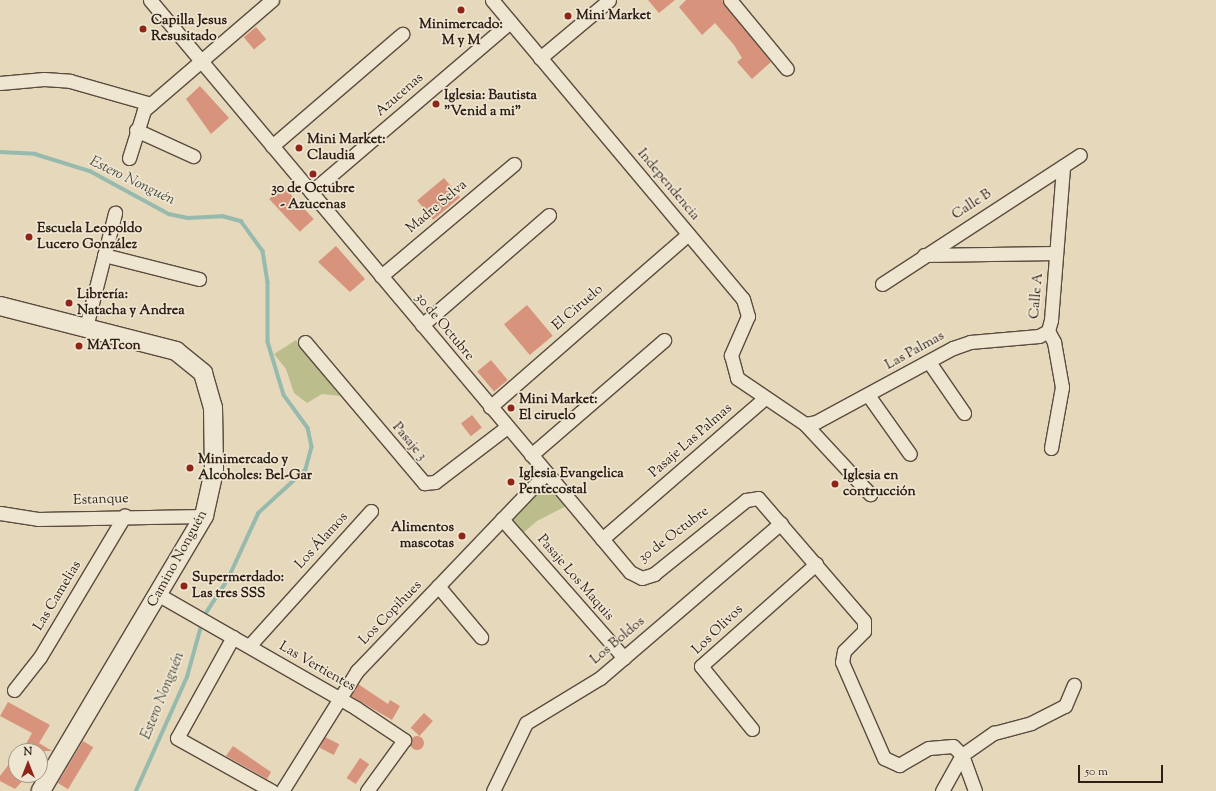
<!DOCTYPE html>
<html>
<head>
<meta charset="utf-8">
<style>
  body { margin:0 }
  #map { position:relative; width:1216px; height:791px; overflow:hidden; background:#e6d8ba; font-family:"Sorts Mill Goudy",serif }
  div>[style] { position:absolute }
  .green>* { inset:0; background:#bbbd8c }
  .stream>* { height:3.5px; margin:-1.75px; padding:0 1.75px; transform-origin:1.75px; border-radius:1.75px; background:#96baae }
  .building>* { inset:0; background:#d8937c; transform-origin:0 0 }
  .round { border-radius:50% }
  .roads { filter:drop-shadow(1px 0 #5b4c3f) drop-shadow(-1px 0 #5b4c3f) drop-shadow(0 1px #5b4c3f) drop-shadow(0 -1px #5b4c3f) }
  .minor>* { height:13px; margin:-6.5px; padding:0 6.5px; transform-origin:6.5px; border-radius:6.5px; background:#efe6d2 }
  .secondary>* { height:18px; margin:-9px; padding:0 9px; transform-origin:9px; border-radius:9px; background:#efe6d2 }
  .dots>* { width:11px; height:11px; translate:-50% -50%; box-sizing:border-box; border:2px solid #efe6d2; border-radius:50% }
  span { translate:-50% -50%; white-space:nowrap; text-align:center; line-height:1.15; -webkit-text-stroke:3.5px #efe6d2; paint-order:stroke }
  .poi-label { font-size:14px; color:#2d1e16; font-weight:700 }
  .left { translate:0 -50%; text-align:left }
  .right { translate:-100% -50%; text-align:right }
  .street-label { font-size:14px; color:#2d1e16 }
  .water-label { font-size:15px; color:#4c4d44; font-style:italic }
  .north { position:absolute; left:8px; top:743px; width:40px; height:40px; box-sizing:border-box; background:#efe6d2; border:1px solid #a19687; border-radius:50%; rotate:0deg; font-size:11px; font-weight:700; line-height:16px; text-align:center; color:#2d1e16 }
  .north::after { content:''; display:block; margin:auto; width:14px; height:18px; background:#8f2418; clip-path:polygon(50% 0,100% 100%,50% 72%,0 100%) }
  .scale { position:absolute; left:1078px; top:765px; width:85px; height:18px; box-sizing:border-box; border:2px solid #2d1e16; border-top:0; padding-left:5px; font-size:12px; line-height:14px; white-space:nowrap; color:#2d1e16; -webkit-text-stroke:3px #efe6d2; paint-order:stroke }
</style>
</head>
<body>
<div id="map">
  <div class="green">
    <i style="clip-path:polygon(296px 340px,340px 396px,322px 394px,307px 403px,294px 393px,286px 369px,274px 354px)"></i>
    <i style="clip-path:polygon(545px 476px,566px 506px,537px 521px,523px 533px,506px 518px)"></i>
  </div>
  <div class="stream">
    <i style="left:0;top:152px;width:35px;rotate:3deg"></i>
    <i style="left:35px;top:154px;width:58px;rotate:17.2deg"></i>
    <i style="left:90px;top:171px;width:90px;rotate:28.6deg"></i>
    <i style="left:169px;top:214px;width:19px;rotate:12deg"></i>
    <i style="left:188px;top:218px;width:34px;rotate:-3deg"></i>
    <i style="left:222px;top:216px;width:20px;rotate:15deg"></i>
    <i style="left:241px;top:221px;width:37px;rotate:54deg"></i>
    <i style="left:263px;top:251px;width:32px;rotate:81deg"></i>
    <i style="left:268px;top:283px;width:59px;rotate:90deg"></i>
    <i style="left:268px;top:342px;width:55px;rotate:73.2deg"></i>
    <i style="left:284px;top:395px;width:41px;rotate:54deg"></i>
    <i style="left:308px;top:428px;width:19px;rotate:78deg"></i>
    <i style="left:312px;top:447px;width:24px;rotate:105deg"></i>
    <i style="left:306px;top:470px;width:64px;rotate:137.5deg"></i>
    <i style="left:259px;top:513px;width:74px;rotate:114.8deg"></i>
    <i style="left:228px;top:580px;width:44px;rotate:123deg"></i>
    <i style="left:136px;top:791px;width:125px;rotate:-65.9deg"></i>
    <i style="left:187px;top:677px;width:56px;rotate:-74.5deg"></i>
  </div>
  <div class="building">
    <i style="clip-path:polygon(648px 0,675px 0,659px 13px)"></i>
    <i style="clip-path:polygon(686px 0,722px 0,771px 62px,752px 79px,737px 62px,742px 58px,734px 45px,715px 23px,702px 35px,693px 24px,679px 7px)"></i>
    <i style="left:256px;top:27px;width:16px;height:16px;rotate:50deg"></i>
    <i style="clip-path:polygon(200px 86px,229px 118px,211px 134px,186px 99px)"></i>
    <i style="left:444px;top:178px;width:25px;height:35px;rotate:50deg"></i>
    <i style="left:283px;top:186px;width:45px;height:19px;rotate:47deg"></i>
    <i style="clip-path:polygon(336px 246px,365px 279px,350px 292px,318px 262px)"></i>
    <i style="left:527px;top:305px;width:40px;height:30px;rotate:50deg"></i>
    <i style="left:491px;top:360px;width:26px;height:18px;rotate:50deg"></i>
    <i style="left:472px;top:415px;width:16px;height:14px;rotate:52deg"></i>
    <i style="clip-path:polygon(358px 684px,388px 704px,390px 700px,400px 706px,392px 720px,351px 696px)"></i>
    <i style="clip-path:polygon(8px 702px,50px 725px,39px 743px,52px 751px,22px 751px,32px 733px,0 716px)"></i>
    <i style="left:424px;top:713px;width:12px;height:20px;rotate:42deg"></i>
    <i class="round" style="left:410px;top:736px;width:14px;height:14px"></i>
    <i style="left:325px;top:737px;width:16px;height:12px;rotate:27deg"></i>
    <i style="left:83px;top:741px;width:12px;height:49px;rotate:31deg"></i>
    <i style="clip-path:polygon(233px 746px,271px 772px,267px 779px,226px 756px)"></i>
    <i style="clip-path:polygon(16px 755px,16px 775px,28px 775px,15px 789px,0 781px,0 776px)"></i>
    <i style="left:360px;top:758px;width:11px;height:24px;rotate:34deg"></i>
  </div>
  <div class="roads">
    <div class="minor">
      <i style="left:150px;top:0;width:747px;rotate:50deg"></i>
      <i style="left:630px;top:572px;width:13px;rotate:27deg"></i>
      <i style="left:642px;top:578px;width:13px;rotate:-18deg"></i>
      <i style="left:654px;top:574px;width:118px;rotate:-38.8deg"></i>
      <i style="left:746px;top:500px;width:12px;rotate:-9deg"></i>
      <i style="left:758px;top:498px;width:162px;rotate:49.2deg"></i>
      <i style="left:864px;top:621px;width:10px;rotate:90deg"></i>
      <i style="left:864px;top:631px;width:28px;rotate:135deg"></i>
      <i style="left:844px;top:651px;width:11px;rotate:100deg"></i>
      <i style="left:842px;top:662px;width:105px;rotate:66.4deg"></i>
      <i style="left:884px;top:758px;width:17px;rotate:25deg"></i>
      <i style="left:899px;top:765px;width:34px;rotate:-30deg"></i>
      <i style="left:929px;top:748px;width:24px;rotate:-5deg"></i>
      <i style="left:953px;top:746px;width:13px;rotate:45deg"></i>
      <i style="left:962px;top:755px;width:38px;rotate:70deg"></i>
      <i style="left:492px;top:0;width:390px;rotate:50deg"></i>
      <i style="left:743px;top:299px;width:18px;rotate:74deg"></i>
      <i style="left:748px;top:316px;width:43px;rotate:113.6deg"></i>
      <i style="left:731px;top:355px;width:24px;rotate:75deg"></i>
      <i style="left:737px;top:378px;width:82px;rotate:34.1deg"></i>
      <i style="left:805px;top:424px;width:96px;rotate:47.1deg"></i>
      <i style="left:730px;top:0;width:89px;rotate:50.4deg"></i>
      <i style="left:540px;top:58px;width:90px;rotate:-40deg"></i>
      <i style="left:0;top:83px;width:44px;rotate:-5.2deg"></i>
      <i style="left:44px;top:79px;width:26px;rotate:4deg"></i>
      <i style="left:70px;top:81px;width:84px;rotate:15.9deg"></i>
      <i style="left:136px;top:130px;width:63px;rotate:24.5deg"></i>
      <i style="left:272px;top:146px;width:172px;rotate:-40.7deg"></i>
      <i style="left:129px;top:158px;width:50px;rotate:-72.6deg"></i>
      <i style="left:144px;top:110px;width:169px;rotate:-40.7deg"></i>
      <i style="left:311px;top:192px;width:262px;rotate:-40.5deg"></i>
      <i style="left:104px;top:255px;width:98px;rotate:14.2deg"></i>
      <i style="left:924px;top:255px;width:132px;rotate:-0.9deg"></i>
      <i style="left:381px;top:276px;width:174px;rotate:-40.1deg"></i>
      <i style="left:882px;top:284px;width:236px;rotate:-33.1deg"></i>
      <i style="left:422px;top:325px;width:168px;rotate:-40.9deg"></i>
      <i style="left:86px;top:327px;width:118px;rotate:-75.7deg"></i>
      <i style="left:1048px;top:331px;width:13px;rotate:61deg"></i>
      <i style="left:1054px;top:342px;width:46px;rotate:79.9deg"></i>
      <i style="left:1062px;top:387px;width:62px;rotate:100.2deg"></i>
      <i style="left:305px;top:342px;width:185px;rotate:49.8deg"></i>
      <i style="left:424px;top:483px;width:11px;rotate:-5deg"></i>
      <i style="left:435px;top:482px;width:91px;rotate:-37.4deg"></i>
      <i style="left:929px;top:362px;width:62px;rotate:55.5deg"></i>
      <i style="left:868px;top:395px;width:72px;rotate:54.6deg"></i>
      <i style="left:490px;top:407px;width:263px;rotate:-41.1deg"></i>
      <i style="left:805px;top:424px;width:11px;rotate:-10deg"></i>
      <i style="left:816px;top:422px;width:156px;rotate:-28.4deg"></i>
      <i style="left:953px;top:348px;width:18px;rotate:-19deg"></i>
      <i style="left:970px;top:342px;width:69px;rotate:-5deg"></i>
      <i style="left:1039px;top:336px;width:10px;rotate:-29deg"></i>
      <i style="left:1048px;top:331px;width:11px;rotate:-75deg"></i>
      <i style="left:1051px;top:320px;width:154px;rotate:-85.5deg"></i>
      <i style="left:531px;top:455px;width:176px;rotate:-40.8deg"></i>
      <i style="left:0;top:513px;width:38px;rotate:9deg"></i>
      <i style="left:38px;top:519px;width:166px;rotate:-1deg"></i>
      <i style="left:502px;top:519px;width:185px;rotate:48.7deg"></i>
      <i style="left:602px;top:539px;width:216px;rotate:-40.9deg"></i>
      <i style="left:438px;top:586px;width:67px;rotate:49.9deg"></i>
      <i style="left:159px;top:595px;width:227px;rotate:29.8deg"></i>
      <i style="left:356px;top:708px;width:58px;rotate:33.7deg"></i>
      <i style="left:404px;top:740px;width:63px;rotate:126deg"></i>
      <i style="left:233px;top:637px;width:115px;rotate:119deg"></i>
      <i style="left:177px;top:738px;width:109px;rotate:29.2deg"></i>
      <i style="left:249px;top:646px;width:182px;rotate:-47.9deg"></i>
      <i style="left:14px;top:690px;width:42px;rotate:-51.8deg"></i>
      <i style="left:40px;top:657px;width:165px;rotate:-59.1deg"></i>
      <i style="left:752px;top:729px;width:81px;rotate:-129deg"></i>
      <i style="left:701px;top:666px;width:154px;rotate:-41.6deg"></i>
      <i style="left:282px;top:791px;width:142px;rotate:-58deg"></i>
      <i style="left:357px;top:671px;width:274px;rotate:-46.3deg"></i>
      <i style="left:493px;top:791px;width:76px;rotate:-64.1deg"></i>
      <i style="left:526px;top:723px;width:87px;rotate:-31.3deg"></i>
      <i style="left:600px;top:678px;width:238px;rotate:-40.6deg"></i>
      <i style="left:942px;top:791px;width:41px;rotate:-60.9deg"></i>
      <i style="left:962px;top:755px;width:39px;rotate:-35deg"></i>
      <i style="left:994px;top:733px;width:38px;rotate:-15deg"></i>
      <i style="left:1031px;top:723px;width:38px;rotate:-27deg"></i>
      <i style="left:1065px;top:706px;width:23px;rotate:-67deg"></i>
    </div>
    <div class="secondary">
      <i style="left:0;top:306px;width:182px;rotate:14.3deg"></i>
      <i style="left:176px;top:351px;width:35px;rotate:39deg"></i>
      <i style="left:203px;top:373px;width:35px;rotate:74deg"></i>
      <i style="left:213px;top:407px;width:64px;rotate:89.1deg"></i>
      <i style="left:214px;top:471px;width:46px;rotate:102.5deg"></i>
      <i style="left:204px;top:516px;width:320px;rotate:120.7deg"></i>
    </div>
  </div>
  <div class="dots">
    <i style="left:461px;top:10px;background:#8f2418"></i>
    <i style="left:568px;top:16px;background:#8f2418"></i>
    <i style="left:143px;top:29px;background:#8f2418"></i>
    <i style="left:436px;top:104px;background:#8f2418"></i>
    <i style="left:299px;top:148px;background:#8f2418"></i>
    <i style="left:313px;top:174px;background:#8f2418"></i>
    <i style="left:29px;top:237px;background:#8f2418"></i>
    <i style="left:69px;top:303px;background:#8f2418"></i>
    <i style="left:79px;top:346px;background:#8f2418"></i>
    <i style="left:511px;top:408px;background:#8f2418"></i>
    <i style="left:190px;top:468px;background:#8f2418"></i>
    <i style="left:511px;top:482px;background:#8f2418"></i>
    <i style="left:835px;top:484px;background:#8f2418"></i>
    <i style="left:462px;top:536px;background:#8f2418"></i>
    <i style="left:184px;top:586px;background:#8f2418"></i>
  </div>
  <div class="poi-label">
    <span class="left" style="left:576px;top:16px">Mini Market</span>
    <span class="left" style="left:151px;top:29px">Capilla Jesus<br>Resusitado</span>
    <span style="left:461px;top:33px">Minimercado:<br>M y M</span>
    <span class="left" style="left:444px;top:104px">Iglesia: Bautista<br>"Venid a mi"</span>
    <span class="left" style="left:307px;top:148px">Mini Market:<br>Claudia</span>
    <span style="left:313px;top:197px">30 de Octubre<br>- Azucenas</span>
    <span class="left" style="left:37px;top:237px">Escuela Leopoldo<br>Lucero González</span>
    <span class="left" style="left:77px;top:303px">Librería:<br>Natacha y Andrea</span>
    <span class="left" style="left:87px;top:346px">MATcon</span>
    <span class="left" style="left:519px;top:408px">Mini Market:<br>El ciruelo</span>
    <span class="left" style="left:198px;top:468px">Minimercado y<br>Alcoholes: Bel-Gar</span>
    <span class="left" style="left:519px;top:482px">Iglesia Evangelica<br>Pentecostal</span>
    <span class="left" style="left:843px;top:484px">Iglesia en<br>contrucción</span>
    <span class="right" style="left:454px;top:536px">Alimentos<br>mascotas</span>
    <span class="left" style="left:192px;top:586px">Supermerdado:<br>Las tres SSS</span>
  </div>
  <div class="street-label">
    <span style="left:400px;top:95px;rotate:-41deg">Azucenas</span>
    <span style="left:668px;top:185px;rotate:50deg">Independencia</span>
    <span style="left:972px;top:205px;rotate:-33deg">Calle B</span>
    <span style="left:437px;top:207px;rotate:-40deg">Madre Selva</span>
    <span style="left:1037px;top:296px;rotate:-85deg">Calle A</span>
    <span style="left:578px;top:308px;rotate:-41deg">El Ciruelo</span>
    <span style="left:444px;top:327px;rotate:50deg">30 de Octubre</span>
    <span style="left:915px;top:351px;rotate:-29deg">Las Palmas</span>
    <span style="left:691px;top:441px;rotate:-41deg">Pasaje Las Palmas</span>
    <span style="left:409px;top:442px;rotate:50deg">Pasaje 3</span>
    <span style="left:101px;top:500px;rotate:-2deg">Estanque</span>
    <span style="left:674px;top:535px;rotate:-37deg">30 de Octubre</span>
    <span style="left:322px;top:541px;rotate:-48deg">Los Álamos</span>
    <span style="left:178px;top:559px;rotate:-61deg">Camino Nonguén</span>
    <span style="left:575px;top:578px;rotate:49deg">Pasaje Los Maquis</span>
    <span style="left:58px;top:596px;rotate:-59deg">Las Camelias</span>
    <span style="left:391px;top:613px;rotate:-46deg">Los Copihues</span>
    <span style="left:718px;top:630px;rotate:-44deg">Los Olivos</span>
    <span style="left:618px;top:641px;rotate:-40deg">Los Boldos</span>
    <span style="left:317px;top:667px;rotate:30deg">Las Vertientes</span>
  </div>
  <div class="water-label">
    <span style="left:132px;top:181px;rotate:26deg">Estero Nonguén</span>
    <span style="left:163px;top:696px;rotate:-68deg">Estero Nonguén</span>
  </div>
  <div class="north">N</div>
  <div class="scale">50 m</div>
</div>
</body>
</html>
